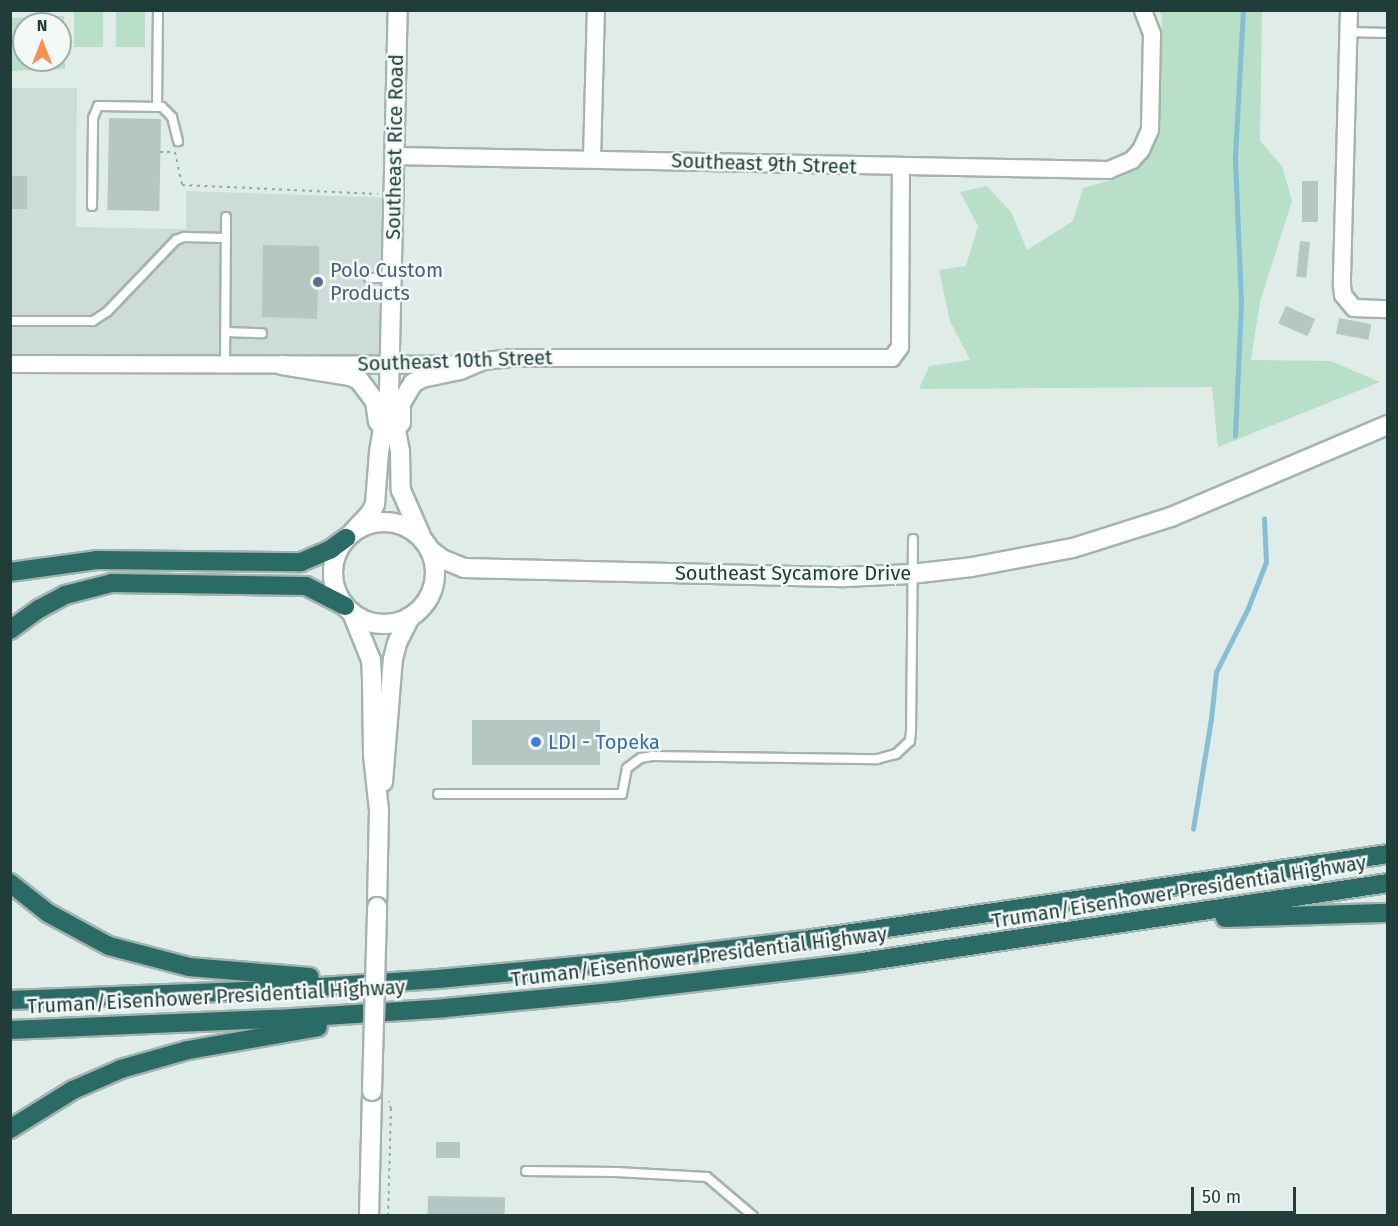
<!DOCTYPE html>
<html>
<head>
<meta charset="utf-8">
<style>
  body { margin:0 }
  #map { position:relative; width:1398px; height:1226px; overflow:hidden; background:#e0ece8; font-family:"Fira Sans",sans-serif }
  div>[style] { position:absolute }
  .built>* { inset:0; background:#cedcd7 }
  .green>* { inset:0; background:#b8dfc7; transform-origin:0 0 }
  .stream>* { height:4.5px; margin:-2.25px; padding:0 2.25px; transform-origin:2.25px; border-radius:2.25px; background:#85bed5 }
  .building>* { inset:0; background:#b5c7c2; transform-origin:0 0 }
  .path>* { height:2px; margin-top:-1px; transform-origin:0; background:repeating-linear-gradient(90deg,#7fb2a8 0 3px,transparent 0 7.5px) }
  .roads { filter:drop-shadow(2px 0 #a3b4b0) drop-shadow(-2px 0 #a3b4b0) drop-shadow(0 2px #a3b4b0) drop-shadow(0 -2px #a3b4b0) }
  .service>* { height:8px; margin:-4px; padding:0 4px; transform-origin:4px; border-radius:4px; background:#fff }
  .minor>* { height:16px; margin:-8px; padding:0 8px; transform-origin:8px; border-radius:8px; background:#fff }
  .tertiary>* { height:18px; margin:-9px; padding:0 9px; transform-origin:9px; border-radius:9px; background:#fff }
  .tertiary>.ring { margin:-9px; padding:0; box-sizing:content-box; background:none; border:18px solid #fff; border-radius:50% }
  .motorway>* { height:18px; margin:-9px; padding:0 9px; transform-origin:9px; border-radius:9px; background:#2a6b66 }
  .bridges { filter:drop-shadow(2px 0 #a3b4b0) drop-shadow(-2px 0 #a3b4b0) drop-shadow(0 2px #a3b4b0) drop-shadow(0 -2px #a3b4b0) }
  .tertiary-bridge>* { height:18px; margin:-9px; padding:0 9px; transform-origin:9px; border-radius:9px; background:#fff }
  .dots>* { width:16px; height:16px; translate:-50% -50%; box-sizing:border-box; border:3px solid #f1f8f6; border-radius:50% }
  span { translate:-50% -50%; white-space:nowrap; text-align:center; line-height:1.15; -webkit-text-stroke:5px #f1f8f6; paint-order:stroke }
  .street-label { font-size:20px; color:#203d39 }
  .service-label { font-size:20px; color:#4e5e75 }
  .left { translate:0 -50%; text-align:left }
  .shop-label { font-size:20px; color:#366cbe }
  .frame { position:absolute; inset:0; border:12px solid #203d39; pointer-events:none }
  .north { position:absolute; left:12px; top:12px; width:60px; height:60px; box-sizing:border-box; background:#f1f8f6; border:2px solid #9dadaa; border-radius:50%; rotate:0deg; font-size:16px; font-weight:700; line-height:24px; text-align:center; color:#203d39 }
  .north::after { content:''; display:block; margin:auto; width:21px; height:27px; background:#fa9050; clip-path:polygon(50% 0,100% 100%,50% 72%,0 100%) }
  .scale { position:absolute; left:1191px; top:1187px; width:105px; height:27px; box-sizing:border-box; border:3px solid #203d39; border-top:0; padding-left:8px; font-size:18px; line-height:21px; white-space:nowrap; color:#203d39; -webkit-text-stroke:4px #f1f8f6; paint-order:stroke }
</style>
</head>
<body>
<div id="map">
  <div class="built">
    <i style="clip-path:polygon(11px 88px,77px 88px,76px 227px,186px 229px,186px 191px,393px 198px,389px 364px,11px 364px)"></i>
  </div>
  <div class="green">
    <i style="left:74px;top:11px;width:29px;height:36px"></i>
    <i style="left:116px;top:11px;width:29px;height:36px"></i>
    <i style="clip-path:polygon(1159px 11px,1262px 11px,1260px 141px,1282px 166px,1292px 201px,1260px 302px,1251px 360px,1331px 361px,1380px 382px,1218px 447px,1212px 387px,919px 389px,929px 366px,970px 360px,950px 321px,939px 270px,966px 266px,978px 226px,960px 192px,987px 186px,1011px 212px,1027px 250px,1073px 221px,1083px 188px,1115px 179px,1146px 161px,1160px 132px,1162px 15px)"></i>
    <i style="clip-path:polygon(evenodd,64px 16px,65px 69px,11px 71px,11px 18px,64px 16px,24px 24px,60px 24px,60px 60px,24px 60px,24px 24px)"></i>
  </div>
  <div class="stream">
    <i style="left:1235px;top:436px;width:133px;rotate:-87.4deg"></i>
    <i style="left:1241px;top:303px;width:146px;rotate:-92.4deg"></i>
    <i style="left:1235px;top:157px;width:147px;rotate:-86.9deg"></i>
    <i style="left:1193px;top:829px;width:111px;rotate:-80.7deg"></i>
    <i style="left:1211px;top:719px;width:47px;rotate:-83.9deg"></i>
    <i style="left:1216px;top:672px;width:72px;rotate:-63.4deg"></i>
    <i style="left:1248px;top:608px;width:49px;rotate:-68.6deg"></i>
    <i style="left:1266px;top:562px;width:43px;rotate:-92.7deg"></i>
  </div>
  <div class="building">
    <i style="left:109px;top:118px;width:52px;height:92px;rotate:1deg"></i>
    <i style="left:10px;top:176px;width:17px;height:33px"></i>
    <i style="left:1302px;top:181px;width:16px;height:41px"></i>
    <i style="left:1300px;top:241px;width:10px;height:36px;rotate:6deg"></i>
    <i style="clip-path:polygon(263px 245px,319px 246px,319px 276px,323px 276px,323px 289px,318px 289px,317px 319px,262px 317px)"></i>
    <i style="left:1286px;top:306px;width:32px;height:19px;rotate:24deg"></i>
    <i style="left:1339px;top:318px;width:33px;height:16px;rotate:11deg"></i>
    <i style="left:472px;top:720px;width:128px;height:45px"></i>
    <i style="left:436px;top:1142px;width:24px;height:16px"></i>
    <i style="left:428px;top:1196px;width:77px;height:20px;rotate:1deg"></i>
  </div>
  <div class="path">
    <i style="left:160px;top:152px;width:15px"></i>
    <i style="left:175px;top:152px;width:34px;rotate:78deg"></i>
    <i style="left:182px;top:185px;width:196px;rotate:2.6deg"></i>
    <i style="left:388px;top:1216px;width:107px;rotate:-88.4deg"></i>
    <i style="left:391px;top:1109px;width:8px;rotate:-104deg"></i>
  </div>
  <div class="roads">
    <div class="service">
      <i style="left:1348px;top:32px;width:40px;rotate:1.4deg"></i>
      <i style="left:157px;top:106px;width:96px;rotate:-89.4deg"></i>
      <i style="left:92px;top:206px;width:88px;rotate:-89.3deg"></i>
      <i style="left:93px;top:118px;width:13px;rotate:-67deg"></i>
      <i style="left:98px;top:106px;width:64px;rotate:0.9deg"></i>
      <i style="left:162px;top:107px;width:14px;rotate:45deg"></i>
      <i style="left:172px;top:117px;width:25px;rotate:76deg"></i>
      <i style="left:369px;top:278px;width:23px"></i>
      <i style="left:10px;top:321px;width:83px"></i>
      <i style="left:93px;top:321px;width:17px;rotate:-33deg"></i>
      <i style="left:107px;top:312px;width:100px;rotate:-46.2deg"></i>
      <i style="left:176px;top:240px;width:9px;rotate:-21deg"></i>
      <i style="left:184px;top:237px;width:42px;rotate:1.4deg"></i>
      <i style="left:225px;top:332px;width:37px;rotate:2deg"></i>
      <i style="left:225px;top:365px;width:148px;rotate:-89.6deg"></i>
      <i style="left:438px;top:794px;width:184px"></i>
      <i style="left:622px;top:794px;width:26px;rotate:-79deg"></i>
      <i style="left:627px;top:768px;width:17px;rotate:-36deg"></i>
      <i style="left:641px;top:758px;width:11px;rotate:-10deg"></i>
      <i style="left:652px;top:756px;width:225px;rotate:0.8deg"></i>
      <i style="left:877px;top:759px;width:20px;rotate:-15deg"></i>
      <i style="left:896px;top:754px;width:19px;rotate:-43deg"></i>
      <i style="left:910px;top:741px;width:9px;rotate:-84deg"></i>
      <i style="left:911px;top:732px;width:193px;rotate:-89.4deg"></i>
      <i style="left:526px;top:1171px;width:90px;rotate:0.6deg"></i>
      <i style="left:616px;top:1172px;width:91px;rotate:3.1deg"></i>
      <i style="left:707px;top:1177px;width:60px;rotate:40.3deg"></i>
    </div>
    <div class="minor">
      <i style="left:1349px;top:10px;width:275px;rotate:91.5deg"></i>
      <i style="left:1342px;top:285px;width:10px;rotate:84deg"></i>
      <i style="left:1343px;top:295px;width:17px;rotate:50deg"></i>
      <i style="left:1354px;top:308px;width:34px;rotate:2deg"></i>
      <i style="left:394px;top:156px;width:715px;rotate:1.12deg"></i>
      <i style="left:1109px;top:170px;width:25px;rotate:-23deg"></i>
      <i style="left:1132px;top:160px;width:13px;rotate:-48deg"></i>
      <i style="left:1141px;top:150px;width:22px;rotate:-66deg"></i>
      <i style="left:1150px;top:130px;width:96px;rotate:-88.8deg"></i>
      <i style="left:1152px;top:34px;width:26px;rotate:-111deg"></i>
      <i style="left:592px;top:159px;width:149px;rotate:-88.5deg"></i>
      <i style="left:10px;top:364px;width:438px;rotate:0.1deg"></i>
      <i style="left:448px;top:365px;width:63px;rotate:-6.3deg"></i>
      <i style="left:511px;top:358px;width:381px"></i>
      <i style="left:892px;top:358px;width:14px;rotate:-54deg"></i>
      <i style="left:900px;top:347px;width:179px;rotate:-89.7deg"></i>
    </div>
    <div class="tertiary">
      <i style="left:282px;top:365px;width:69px;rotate:9.2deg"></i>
      <i style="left:350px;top:376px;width:10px;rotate:24deg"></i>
      <i style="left:359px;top:380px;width:26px;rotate:53deg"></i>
      <i style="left:375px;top:401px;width:21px;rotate:82deg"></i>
      <i style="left:391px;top:404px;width:48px;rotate:79.2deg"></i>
      <i style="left:400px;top:451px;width:39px;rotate:89deg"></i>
      <i style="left:401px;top:490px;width:50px;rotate:66.5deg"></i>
      <i style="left:401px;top:423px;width:20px;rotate:-90deg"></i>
      <i style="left:401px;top:403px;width:23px;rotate:-59deg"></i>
      <i style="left:413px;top:383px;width:10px;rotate:-29deg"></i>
      <i style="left:422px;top:378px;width:39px;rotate:-12deg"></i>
      <i style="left:460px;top:370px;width:23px;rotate:-23deg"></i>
      <i class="ring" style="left:333px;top:522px;width:84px;height:84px"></i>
      <i style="left:353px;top:532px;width:25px;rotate:-47deg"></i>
      <i style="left:370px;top:514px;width:11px;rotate:-63deg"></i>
      <i style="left:375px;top:504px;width:52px;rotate:-85.6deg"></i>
      <i style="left:379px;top:452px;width:61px;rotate:-80.5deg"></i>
      <i style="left:389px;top:392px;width:382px;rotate:-88.7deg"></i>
      <i style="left:429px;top:549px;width:16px;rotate:38deg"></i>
      <i style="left:442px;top:559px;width:24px;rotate:22deg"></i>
      <i style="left:464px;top:568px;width:381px;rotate:1.4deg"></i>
      <i style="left:845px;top:577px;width:66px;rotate:-2.6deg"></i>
      <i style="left:911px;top:574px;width:61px;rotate:-6.5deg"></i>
      <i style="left:972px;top:567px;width:103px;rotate:-10.7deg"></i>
      <i style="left:1073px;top:548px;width:103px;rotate:-17.6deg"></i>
      <i style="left:1171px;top:517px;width:236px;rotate:-23deg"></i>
      <i style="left:352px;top:613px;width:51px;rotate:68deg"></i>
      <i style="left:371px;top:660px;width:20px;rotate:87deg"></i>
      <i style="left:372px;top:680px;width:75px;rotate:89.2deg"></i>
      <i style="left:373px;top:755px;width:55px;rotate:83.8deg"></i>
      <i style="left:379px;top:810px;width:97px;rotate:91.2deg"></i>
      <i style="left:383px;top:782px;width:123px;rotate:-85.4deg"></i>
      <i style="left:393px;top:659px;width:16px;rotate:-76deg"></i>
      <i style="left:397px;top:643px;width:30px;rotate:-63deg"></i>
      <i style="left:369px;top:1216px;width:125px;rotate:-88.6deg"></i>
    </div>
    <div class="motorway">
      <i style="left:10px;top:572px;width:87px;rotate:-7.9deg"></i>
      <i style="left:96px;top:560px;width:205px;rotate:0.6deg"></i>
      <i style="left:301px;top:562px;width:33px;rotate:-23deg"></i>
      <i style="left:331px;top:549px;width:19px;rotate:-36deg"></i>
      <i style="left:10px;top:630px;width:36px;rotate:-36deg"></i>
      <i style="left:39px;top:609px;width:30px;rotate:-28deg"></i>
      <i style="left:65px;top:595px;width:49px;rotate:-14.3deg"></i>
      <i style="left:112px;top:583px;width:194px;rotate:0.9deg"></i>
      <i style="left:306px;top:586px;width:44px;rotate:27.1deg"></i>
      <i style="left:10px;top:883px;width:48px;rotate:38.3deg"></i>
      <i style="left:48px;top:913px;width:69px;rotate:28.4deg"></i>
      <i style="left:109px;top:946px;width:83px;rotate:14.7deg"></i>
      <i style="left:189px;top:967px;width:121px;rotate:4.7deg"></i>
      <i style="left:1225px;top:918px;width:163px;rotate:-1.8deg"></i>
      <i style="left:10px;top:1000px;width:281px;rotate:-2.2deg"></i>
      <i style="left:291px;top:989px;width:147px;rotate:-3.9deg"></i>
      <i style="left:438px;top:979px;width:201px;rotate:-5.4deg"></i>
      <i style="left:638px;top:960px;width:168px;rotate:-6.8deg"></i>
      <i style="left:805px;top:940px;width:589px;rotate:-8.39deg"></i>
      <i style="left:10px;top:1030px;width:267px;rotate:-2.4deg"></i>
      <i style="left:277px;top:1019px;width:168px;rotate:-3.7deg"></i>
      <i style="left:445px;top:1008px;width:168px;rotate:-5.5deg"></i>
      <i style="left:612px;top:992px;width:252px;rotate:-6.8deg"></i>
      <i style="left:862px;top:962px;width:532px;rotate:-8.54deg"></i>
      <i style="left:10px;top:1129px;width:74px;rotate:-31.8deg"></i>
      <i style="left:73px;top:1090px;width:52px;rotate:-23.6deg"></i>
      <i style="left:121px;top:1069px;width:70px;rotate:-15.8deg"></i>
      <i style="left:188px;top:1050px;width:132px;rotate:-10deg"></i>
    </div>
  </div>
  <div class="bridges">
    <div class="tertiary-bridge">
      <i style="left:372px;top:1091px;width:184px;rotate:-88.4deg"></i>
    </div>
  </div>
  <div class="dots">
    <i style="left:318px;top:282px;background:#5c6f8a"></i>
    <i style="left:536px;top:742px;background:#3f7fe0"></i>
  </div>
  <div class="street-label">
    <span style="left:395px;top:147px;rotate:-89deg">Southeast Rice Road</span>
    <span style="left:764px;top:164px;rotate:2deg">Southeast 9th Street</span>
    <span style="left:455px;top:361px;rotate:-2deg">Southeast 10th Street</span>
    <span style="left:793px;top:573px">Southeast Sycamore Drive</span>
    <span style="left:1179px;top:892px;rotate:-9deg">Truman/Eisenhower Presidential Highway</span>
    <span style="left:699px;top:957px;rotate:-7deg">Truman/Eisenhower Presidential Highway</span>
    <span style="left:216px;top:997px;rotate:-3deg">Truman/Eisenhower Presidential Highway</span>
  </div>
  <div class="service-label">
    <span class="left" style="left:330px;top:282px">Polo Custom<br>Products</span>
  </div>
  <div class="shop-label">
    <span class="left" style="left:548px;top:742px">LDI - Topeka</span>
  </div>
  <div class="frame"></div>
  <div class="north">N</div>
  <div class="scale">50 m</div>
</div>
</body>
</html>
